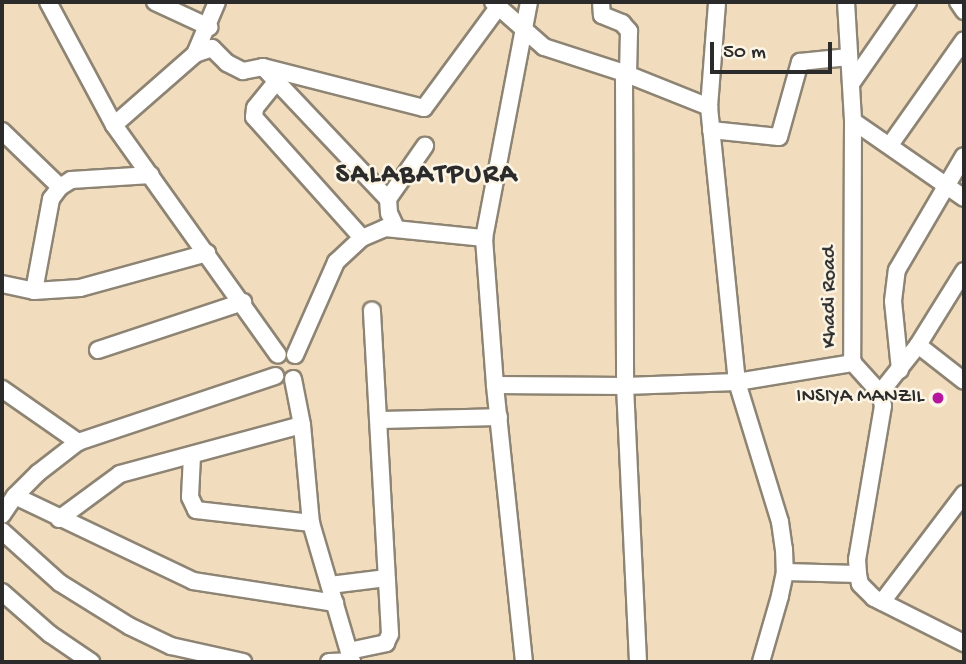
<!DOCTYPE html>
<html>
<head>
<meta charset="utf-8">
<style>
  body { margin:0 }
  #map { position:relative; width:966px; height:664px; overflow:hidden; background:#f1ddbd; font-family:"Gochi Hand",sans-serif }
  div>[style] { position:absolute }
  .roads { filter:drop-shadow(2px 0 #8e8474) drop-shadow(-2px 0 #8e8474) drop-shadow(0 2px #8e8474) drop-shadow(0 -2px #8e8474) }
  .minor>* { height:16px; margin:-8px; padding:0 8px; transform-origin:8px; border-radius:8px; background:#fff }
  .dots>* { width:19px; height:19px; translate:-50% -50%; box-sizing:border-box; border:4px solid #fcf5e5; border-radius:50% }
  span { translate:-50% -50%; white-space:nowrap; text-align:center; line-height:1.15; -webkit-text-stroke:5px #fcf5e5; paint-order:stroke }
  .street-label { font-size:21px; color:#2b2b2b }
  .poi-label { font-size:21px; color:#2b2b2b }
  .right { translate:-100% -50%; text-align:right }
  .district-label { font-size:28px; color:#2b2b2b; font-weight:700; letter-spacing:2px }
  .frame { position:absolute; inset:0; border:4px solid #2b2b2b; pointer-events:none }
  .scale { position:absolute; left:710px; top:42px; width:122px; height:32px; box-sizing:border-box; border:4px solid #2b2b2b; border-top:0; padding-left:9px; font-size:21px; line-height:24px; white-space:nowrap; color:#2b2b2b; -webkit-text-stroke:5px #fcf5e5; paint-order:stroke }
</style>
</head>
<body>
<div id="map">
  <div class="roads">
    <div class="minor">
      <i style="left:48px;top:2px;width:140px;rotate:61.8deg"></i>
      <i style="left:114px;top:125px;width:282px;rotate:54.5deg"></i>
      <i style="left:155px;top:2px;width:60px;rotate:24.8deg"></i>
      <i style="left:493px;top:2px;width:68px;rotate:41.4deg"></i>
      <i style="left:544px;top:47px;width:84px;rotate:18deg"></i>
      <i style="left:624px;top:73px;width:92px;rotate:21.8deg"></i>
      <i style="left:709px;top:107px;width:105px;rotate:-85.6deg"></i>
      <i style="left:601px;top:2px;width:13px;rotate:86deg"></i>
      <i style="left:602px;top:15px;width:22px;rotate:22deg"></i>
      <i style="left:622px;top:23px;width:11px;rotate:49deg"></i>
      <i style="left:629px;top:31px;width:44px;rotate:91.3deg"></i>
      <i style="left:846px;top:2px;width:119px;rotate:86.6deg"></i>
      <i style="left:853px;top:121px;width:237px;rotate:90.2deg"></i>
      <i style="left:852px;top:358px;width:5px;rotate:79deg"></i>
      <i style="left:853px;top:363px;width:40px;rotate:48deg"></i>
      <i style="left:880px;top:393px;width:13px;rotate:77deg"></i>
      <i style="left:883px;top:406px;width:155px;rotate:99.6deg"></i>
      <i style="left:857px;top:559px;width:15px;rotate:86deg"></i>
      <i style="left:858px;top:574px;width:10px;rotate:79deg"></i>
      <i style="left:860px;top:584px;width:20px;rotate:45deg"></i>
      <i style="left:874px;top:598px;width:101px;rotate:26.6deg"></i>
      <i style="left:958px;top:2px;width:11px;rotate:56deg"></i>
      <i style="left:195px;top:54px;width:18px;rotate:-19deg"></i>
      <i style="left:212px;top:48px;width:21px;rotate:45deg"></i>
      <i style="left:227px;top:63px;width:18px;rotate:27deg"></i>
      <i style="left:243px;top:71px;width:20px;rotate:-11deg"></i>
      <i style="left:263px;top:67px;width:166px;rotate:14.3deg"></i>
      <i style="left:424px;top:108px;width:127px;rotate:-53.7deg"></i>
      <i style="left:263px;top:67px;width:182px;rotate:46.6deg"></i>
      <i style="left:388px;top:199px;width:14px;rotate:86deg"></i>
      <i style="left:389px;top:213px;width:17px;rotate:65deg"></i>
      <i style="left:624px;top:73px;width:313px;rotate:89.8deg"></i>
      <i style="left:625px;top:386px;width:276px;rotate:87.3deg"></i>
      <i style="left:276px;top:82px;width:33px;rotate:129deg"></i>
      <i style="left:255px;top:108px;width:9px;rotate:96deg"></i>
      <i style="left:254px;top:117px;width:162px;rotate:48.2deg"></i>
      <i style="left:851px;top:84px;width:100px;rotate:-55.2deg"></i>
      <i style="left:709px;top:107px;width:276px;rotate:84.2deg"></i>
      <i style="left:737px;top:382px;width:146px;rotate:72.9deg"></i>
      <i style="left:780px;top:522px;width:27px;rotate:82deg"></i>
      <i style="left:784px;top:549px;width:23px;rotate:88deg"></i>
      <i style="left:785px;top:572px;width:25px;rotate:102deg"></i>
      <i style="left:780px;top:596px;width:69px;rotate:106.1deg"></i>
      <i style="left:853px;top:121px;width:135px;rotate:34.7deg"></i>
      <i style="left:114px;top:125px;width:108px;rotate:-41.2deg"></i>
      <i style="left:195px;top:54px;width:56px;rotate:-67.1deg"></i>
      <i style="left:711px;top:130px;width:68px;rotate:5.9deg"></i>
      <i style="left:779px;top:137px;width:78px;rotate:-74.4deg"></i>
      <i style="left:800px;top:62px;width:49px;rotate:-5.8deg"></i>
      <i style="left:2px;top:131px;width:81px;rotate:44deg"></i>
      <i style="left:890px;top:145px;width:128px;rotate:-54.8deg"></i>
      <i style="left:388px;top:199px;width:65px;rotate:-55.1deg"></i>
      <i style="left:2px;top:284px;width:33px;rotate:12deg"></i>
      <i style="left:34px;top:291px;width:46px;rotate:-3.7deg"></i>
      <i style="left:80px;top:288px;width:132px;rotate:-15.4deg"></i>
      <i style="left:34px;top:291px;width:94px;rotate:-79.5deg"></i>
      <i style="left:51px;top:199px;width:15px;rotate:-53deg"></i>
      <i style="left:60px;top:187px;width:13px;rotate:-32deg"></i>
      <i style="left:71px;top:180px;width:80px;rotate:-3.6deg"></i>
      <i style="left:918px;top:345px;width:58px;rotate:38deg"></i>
      <i style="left:98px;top:350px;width:153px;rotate:-18.3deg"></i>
      <i style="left:295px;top:355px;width:102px;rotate:-66.2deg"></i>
      <i style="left:336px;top:262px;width:35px;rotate:-43deg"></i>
      <i style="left:362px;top:238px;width:25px;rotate:-23deg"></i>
      <i style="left:385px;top:228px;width:100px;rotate:5.8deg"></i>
      <i style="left:900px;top:370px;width:69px;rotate:-95.8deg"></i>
      <i style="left:893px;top:301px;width:31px;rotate:-83deg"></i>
      <i style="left:897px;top:270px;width:132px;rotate:-59.6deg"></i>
      <i style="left:293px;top:379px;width:47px;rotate:78.9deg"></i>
      <i style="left:302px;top:425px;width:98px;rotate:84.8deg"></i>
      <i style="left:311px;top:523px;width:145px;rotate:73.6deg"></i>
      <i style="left:495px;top:385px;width:130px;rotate:0.4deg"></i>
      <i style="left:625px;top:386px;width:112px;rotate:-2deg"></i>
      <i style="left:737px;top:382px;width:118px;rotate:-9.3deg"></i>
      <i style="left:2px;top:389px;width:93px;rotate:34.9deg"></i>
      <i style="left:880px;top:393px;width:61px;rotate:-51.6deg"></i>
      <i style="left:918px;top:345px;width:87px;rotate:-58.1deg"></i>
      <i style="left:379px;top:420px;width:120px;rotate:-1.4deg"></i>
      <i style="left:192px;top:456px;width:41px;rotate:92.8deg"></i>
      <i style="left:190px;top:497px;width:14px;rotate:65deg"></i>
      <i style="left:196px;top:510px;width:116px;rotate:6.4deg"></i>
      <i style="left:15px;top:496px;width:197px;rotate:25.5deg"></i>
      <i style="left:193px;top:581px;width:144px;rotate:8.8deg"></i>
      <i style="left:2px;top:515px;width:23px;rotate:-56deg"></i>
      <i style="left:15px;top:496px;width:33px;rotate:-45deg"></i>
      <i style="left:38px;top:473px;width:51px;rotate:-37.8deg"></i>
      <i style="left:78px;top:442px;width:208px;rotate:-18.5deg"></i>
      <i style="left:59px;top:519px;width:76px;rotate:-36.4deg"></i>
      <i style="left:120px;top:474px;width:188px;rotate:-15.1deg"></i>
      <i style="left:2px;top:531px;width:78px;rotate:41.9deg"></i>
      <i style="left:60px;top:583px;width:81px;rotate:31.9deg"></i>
      <i style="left:129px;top:626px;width:47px;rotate:25.5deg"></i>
      <i style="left:171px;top:646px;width:74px;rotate:12.5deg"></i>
      <i style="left:785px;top:572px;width:73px;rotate:1.6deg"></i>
      <i style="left:330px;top:585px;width:57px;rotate:-7deg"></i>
      <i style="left:2px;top:592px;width:64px;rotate:41.2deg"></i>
      <i style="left:50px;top:634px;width:50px;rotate:34.3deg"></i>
      <i style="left:882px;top:602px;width:136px;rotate:-52.8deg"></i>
      <i style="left:349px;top:651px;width:38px;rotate:-12deg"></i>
      <i style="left:386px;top:643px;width:10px;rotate:-66deg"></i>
      <i style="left:390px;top:634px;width:324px;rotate:-93.2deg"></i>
      <i style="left:329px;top:662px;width:23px;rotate:-2deg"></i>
      <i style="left:524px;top:662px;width:279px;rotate:-96deg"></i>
      <i style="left:495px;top:385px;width:147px;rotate:-94.3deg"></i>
      <i style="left:484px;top:238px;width:240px;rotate:-79.2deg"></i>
    </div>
  </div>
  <div class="dots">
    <i style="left:938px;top:398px;background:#b5179e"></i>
  </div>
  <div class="street-label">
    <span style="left:831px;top:297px;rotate:-90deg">Khadi Road</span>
  </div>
  <div class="poi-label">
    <span class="right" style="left:924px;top:398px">INSIYA MANZIL</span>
  </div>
  <div class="district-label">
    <span style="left:427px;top:176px">SALABATPURA</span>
  </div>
  <div class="frame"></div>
  <div class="scale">50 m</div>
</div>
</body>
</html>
